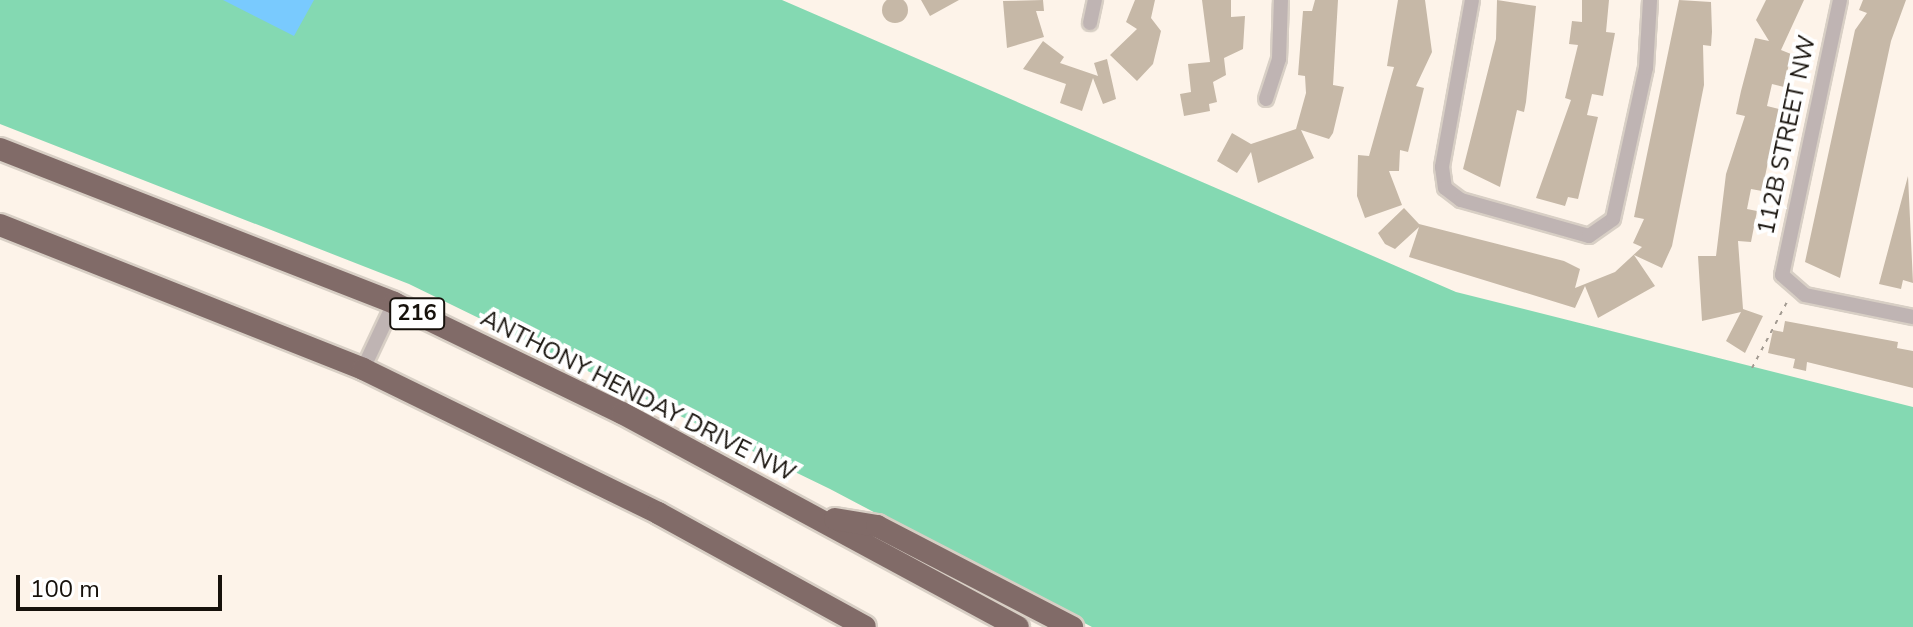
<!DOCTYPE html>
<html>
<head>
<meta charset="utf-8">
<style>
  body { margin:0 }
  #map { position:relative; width:1913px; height:627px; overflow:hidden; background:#fdf3e9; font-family:"Nunito Sans",sans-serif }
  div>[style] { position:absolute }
  .green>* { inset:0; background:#84d9b2 }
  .water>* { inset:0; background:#79cafe }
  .building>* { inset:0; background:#c6b8a7 }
  .round { border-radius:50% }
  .path>* { height:2px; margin-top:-1px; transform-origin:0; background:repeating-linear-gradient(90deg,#a29a91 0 4px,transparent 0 10px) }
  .roads { filter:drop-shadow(2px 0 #d8cfc5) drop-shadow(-2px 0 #d8cfc5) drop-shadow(0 2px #d8cfc5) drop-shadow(0 -2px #d8cfc5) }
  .minor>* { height:14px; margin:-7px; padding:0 7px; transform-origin:7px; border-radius:7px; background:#bfb4b3 }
  .highway>* { height:22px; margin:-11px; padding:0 11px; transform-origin:11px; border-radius:11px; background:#816b68 }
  span { translate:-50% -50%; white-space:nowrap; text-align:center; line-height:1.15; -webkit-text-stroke:8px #fff; paint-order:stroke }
  .shield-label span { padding:2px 6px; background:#fff; border:2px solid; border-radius:6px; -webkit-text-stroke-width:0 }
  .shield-label { font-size:22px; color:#16110b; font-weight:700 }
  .street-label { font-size:24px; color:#16110b }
  .scale { position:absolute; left:16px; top:575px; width:206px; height:36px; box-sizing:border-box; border:4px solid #16110b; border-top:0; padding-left:10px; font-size:24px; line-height:28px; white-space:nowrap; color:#16110b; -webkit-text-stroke:6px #fff; paint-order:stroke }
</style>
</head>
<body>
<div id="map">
  <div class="green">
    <i style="clip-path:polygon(0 0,782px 0,1456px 292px,1913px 407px,1913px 627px,1092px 627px,830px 489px,409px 284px,0 124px)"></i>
  </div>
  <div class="water">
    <i style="clip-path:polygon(223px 0,314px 0,294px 36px)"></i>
  </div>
  <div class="building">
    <i class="round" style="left:882px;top:-3px;width:26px;height:26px"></i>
    <i style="clip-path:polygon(921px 0,959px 0,930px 16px)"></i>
    <i style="clip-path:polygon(1043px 0,1044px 11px,1036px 11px,1044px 37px,1007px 48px,1003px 1px)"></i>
    <i style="clip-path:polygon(1135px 0,1155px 0,1151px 18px,1161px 31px,1153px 64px,1137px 81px,1110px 55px,1137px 29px,1126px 22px)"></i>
    <i style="clip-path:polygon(1202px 0,1231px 0,1231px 17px,1245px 16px,1243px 49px,1224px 58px,1226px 75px,1213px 82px,1217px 102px,1209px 104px,1210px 111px,1184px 116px,1180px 94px,1191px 92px,1188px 64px,1210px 62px)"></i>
    <i style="clip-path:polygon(1315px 0,1338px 0,1333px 85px,1344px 87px,1333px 133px,1329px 139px,1301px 130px,1314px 158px,1258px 183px,1251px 152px,1237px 173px,1217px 161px,1232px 133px,1251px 144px,1296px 129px,1306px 93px,1305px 76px,1298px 75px,1303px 11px,1312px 11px)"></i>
    <i style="clip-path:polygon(1398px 0,1425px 0,1432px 52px,1416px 86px,1424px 88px,1408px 152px,1400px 150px,1399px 171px,1389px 171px,1402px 205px,1365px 218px,1357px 196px,1358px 155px,1369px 156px,1394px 67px,1387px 66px)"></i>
    <i style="clip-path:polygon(1497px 0,1536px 6px,1526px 102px,1524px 112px,1517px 110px,1500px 187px,1463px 169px,1496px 39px)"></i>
    <i style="clip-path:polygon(1582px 0,1609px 0,1606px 32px,1615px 33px,1603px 96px,1592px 94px,1587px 115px,1598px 117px,1578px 199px,1568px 197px,1565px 206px,1536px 198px,1571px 100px,1565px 98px,1578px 45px,1569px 44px,1572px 21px,1582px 22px)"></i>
    <i style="clip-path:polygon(1679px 0,1711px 2px,1712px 32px,1711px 46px,1703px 45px,1704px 85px,1672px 246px,1662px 268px,1634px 255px,1655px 286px,1598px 318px,1585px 286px,1575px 308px,1409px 257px,1419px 227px,1395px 249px,1385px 244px,1378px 233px,1404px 208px,1419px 224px,1564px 261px,1580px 269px,1575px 288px,1615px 272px,1642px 247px,1633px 243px,1644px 219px,1634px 217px)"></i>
    <i style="clip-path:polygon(1766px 0,1804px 0,1781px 50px,1791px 54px,1784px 87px,1772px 84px,1767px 106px,1779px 109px,1762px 191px,1751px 189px,1747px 209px,1757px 211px,1751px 242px,1738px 241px,1743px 309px,1763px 316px,1745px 353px,1726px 341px,1741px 312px,1702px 321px,1698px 256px,1716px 256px,1726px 174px,1745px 116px,1736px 114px,1741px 91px,1755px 38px,1769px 41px,1756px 20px)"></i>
    <i style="clip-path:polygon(1863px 0,1906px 0,1891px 41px,1840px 278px,1805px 262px,1855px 30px,1867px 13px,1859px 10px)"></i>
    <i style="clip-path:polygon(1043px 41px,1064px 57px,1060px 63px,1098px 76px,1094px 63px,1107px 59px,1116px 99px,1103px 104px,1093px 78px,1082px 111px,1060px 103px,1066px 84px,1023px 69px)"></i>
    <i style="clip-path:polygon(1908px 176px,1913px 283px,1903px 280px,1901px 289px,1879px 284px)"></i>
    <i style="clip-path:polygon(1785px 321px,1898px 342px,1897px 348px,1913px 351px,1913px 388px,1807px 362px,1806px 371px,1793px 368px,1795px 359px,1768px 353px,1773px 330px,1783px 332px)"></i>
  </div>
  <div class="path">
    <i style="left:1752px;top:368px;width:79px;rotate:-62.1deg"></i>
  </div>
  <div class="roads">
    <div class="minor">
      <i style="left:1472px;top:0;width:170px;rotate:100.2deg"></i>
      <i style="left:1442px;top:167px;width:21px;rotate:82deg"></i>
      <i style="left:1445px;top:188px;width:20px;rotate:37deg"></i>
      <i style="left:1461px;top:200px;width:133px;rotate:15.7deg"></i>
      <i style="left:1589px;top:236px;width:29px;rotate:-35deg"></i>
      <i style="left:1613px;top:219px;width:155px;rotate:-77.7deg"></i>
      <i style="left:1646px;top:68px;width:68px;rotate:-86.6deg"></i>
      <i style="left:1840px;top:0;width:281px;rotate:101.9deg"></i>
      <i style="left:1782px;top:275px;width:30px;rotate:41deg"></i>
      <i style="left:1805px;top:295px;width:110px;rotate:11.5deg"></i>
      <i style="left:1090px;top:23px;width:24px;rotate:-78deg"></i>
      <i style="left:1266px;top:99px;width:42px;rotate:-72deg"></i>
      <i style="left:1279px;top:59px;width:59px;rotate:-88.1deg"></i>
      <i style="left:363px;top:369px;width:73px;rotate:-64.8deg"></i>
    </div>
    <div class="highway">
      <i style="left:0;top:149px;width:423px;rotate:21.3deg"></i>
      <i style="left:394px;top:303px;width:253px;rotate:25.8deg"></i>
      <i style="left:622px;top:413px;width:450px;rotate:28.4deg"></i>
      <i style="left:0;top:225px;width:391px;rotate:21.6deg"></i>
      <i style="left:363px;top:369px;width:328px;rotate:26deg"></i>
      <i style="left:658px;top:513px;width:236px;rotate:28.8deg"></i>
      <i style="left:835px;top:519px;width:43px;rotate:9.5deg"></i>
      <i style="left:877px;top:526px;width:220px;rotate:27.4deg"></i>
    </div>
  </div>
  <div class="shield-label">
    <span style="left:417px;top:314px">216</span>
  </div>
  <div class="street-label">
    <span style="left:1787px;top:135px;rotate:-78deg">112B STREET NW</span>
    <span style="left:638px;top:396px;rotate:27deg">ANTHONY HENDAY DRIVE NW</span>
  </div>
  <div class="scale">100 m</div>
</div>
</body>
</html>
